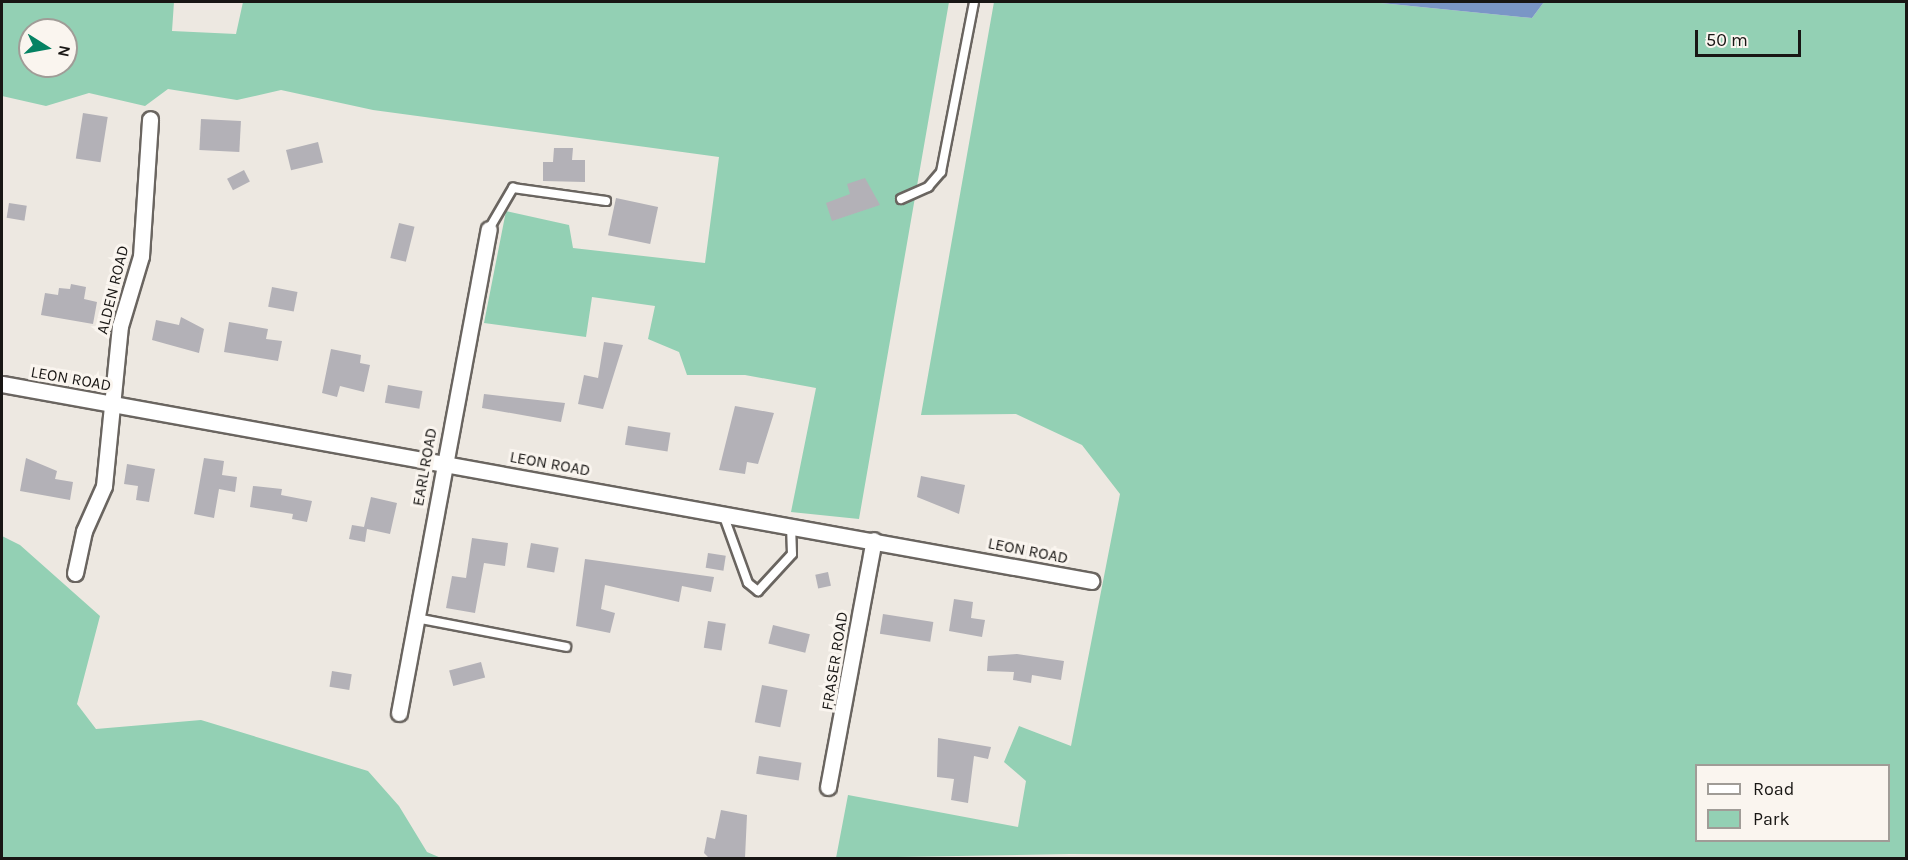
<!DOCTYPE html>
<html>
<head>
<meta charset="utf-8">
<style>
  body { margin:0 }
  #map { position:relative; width:1908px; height:860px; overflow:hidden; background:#ede8e1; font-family:Karla,sans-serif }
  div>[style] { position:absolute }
  .green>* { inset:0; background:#93d0b4 }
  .water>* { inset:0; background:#7a96c6 }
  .building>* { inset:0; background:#b3b1b7; transform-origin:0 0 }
  .roads { filter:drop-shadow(2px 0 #6a6560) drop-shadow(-2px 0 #6a6560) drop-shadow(0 2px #6a6560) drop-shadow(0 -2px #6a6560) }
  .service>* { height:8px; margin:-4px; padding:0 4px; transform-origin:4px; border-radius:4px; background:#fff }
  .minor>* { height:15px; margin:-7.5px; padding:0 7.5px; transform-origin:7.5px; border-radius:7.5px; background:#fff }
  span { translate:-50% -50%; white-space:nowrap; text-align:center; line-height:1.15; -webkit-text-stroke:6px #faf5ef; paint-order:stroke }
  .street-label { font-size:16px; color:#181614 }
  .frame { position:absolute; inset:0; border:3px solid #181614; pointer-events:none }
  .legend { position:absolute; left:1695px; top:764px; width:195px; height:78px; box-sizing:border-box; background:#faf5ef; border:2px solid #a09c97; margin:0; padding:8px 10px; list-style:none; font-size:18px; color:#181614 }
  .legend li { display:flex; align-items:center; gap:12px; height:30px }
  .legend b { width:30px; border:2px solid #a09c97 }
  .north { position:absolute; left:18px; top:18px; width:60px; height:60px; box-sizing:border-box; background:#faf5ef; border:2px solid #a09c97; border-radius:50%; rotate:101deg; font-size:16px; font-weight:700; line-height:24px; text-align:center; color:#181614 }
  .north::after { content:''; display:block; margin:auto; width:21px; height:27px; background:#058263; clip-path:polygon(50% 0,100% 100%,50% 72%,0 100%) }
  .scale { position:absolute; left:1695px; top:30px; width:106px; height:27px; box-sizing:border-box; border:3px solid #181614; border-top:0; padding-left:8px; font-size:18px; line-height:21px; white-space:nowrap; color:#181614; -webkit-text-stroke:4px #faf5ef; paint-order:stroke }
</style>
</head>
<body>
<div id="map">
  <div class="green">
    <i style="clip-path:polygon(evenodd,2px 2px,174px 2px,172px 31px,236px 34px,243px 2px,949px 2px,859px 519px,791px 512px,816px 388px,745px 375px,687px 375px,679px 352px,648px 339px,655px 306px,592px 297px,586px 337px,484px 323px,506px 211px,569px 225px,573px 248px,705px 263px,719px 157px,373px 110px,281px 90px,237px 100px,168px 89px,145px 106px,89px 93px,46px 106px,2px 96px,2px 2px,30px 30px,66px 30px,66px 66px,30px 66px,30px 30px)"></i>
    <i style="clip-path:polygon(evenodd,994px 2px,1371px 2px,1532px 18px,1544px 2px,1906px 2px,1906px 858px,1070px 854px,836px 858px,848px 795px,1018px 827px,1026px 781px,1004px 762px,1019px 726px,1071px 746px,1120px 494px,1082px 445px,1016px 414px,921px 415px,994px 2px,1696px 766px,1888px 766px,1888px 840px,1696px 840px,1696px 766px)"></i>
    <i style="clip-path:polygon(2px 536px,20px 545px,100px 616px,77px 704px,96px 729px,201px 720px,368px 771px,399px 806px,427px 852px,441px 858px,2px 858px)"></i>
  </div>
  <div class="water">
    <i style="clip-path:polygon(1371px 2px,1544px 2px,1532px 18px)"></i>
  </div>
  <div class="building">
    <i style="left:83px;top:113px;width:25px;height:46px;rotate:9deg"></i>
    <i style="left:201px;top:119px;width:40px;height:31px;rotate:3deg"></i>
    <i style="left:318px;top:142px;width:21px;height:33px;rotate:76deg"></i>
    <i style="clip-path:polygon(554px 148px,573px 148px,572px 160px,585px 160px,585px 182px,543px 181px,543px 162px,553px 162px)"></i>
    <i style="left:244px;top:170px;width:13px;height:19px;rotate:63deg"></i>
    <i style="clip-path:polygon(865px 178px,880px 205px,832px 221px,826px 203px,850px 194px,847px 184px)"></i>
    <i style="left:616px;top:198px;width:43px;height:38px;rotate:12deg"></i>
    <i style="left:9px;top:203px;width:18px;height:15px;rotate:9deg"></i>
    <i style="left:399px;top:223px;width:16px;height:36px;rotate:14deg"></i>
    <i style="clip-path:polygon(71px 284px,86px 287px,84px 299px,97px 302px,93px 324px,41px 315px,45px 293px,58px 295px,59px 288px,70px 289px)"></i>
    <i style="left:272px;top:287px;width:26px;height:20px;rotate:11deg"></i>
    <i style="clip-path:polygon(181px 317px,204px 329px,199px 353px,152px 340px,156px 320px,179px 325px)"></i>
    <i style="clip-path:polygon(229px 322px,268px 329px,266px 339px,282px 341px,278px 361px,224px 352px)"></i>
    <i style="clip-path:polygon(604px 342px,623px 345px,603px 409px,578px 404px,584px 375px,598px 378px)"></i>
    <i style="clip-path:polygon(331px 349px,361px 355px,360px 363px,370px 365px,364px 392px,340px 386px,337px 397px,322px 393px)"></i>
    <i style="left:388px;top:385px;width:35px;height:18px;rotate:10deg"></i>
    <i style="clip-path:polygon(484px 394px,565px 403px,561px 422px,482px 408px)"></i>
    <i style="clip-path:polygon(735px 406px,774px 413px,758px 464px,747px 462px,745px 474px,719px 470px)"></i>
    <i style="left:628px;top:426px;width:43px;height:19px;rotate:9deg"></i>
    <i style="clip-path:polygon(26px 458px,57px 471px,55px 479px,73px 482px,70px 500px,20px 491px)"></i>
    <i style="clip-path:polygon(204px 458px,224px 461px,222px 475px,237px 477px,235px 492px,219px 489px,214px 518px,194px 514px)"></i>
    <i style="clip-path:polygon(127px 464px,155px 469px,149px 502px,136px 500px,138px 486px,124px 484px)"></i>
    <i style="clip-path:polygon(921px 476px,965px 485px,959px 514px,917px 497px)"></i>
    <i style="clip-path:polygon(253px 486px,282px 489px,281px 495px,312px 501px,307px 522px,292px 519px,293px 514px,250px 507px)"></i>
    <i style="clip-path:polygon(371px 497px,397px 503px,390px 534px,367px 529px,365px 542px,349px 539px,352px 525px,364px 527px)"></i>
    <i style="clip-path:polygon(472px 538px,508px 543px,505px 566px,484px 563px,475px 613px,446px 608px,452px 576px,466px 578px)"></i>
    <i style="left:531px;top:543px;width:28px;height:25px;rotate:10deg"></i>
    <i style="left:708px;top:553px;width:18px;height:15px;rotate:9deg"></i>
    <i style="clip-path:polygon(585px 559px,714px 577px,711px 592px,682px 586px,679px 602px,605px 585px,601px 609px,615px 613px,610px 633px,576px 626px)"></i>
    <i style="left:828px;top:572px;width:14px;height:13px;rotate:78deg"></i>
    <i style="clip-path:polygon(954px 599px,973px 602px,971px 618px,985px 620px,982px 637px,949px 631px)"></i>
    <i style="left:883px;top:614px;width:51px;height:20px;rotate:9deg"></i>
    <i style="left:708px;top:621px;width:18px;height:27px;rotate:9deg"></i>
    <i style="left:773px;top:625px;width:38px;height:19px;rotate:14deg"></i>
    <i style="clip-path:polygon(1017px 654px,1064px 661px,1061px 680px,1032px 675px,1031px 683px,1013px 680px,1014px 672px,987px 671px,988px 656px)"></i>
    <i style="left:481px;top:662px;width:16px;height:33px;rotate:75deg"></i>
    <i style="left:332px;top:671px;width:20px;height:16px;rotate:9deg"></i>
    <i style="left:762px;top:685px;width:26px;height:38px;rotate:11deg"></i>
    <i style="clip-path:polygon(938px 738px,991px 747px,988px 759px,974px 756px,968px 803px,951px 800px,954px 779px,937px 777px)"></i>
    <i style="left:759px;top:756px;width:43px;height:18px;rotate:9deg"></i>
    <i style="clip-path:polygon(721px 810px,747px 815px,745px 858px,709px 858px,704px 853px,707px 837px,715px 839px)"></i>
  </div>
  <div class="roads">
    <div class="service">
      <i style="left:901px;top:199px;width:30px;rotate:-24deg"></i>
      <i style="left:928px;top:187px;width:20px;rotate:-49deg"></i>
      <i style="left:941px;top:172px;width:173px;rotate:-79deg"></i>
      <i style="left:489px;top:229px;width:48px;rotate:-59.7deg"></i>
      <i style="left:513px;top:188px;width:94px;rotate:8deg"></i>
      <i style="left:723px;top:514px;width:73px;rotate:70.1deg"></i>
      <i style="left:748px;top:583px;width:13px;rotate:39deg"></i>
      <i style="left:758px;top:591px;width:50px;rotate:-47.4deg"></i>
      <i style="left:792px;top:554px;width:27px;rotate:-92deg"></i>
      <i style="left:416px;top:618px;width:153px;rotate:10.9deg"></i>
    </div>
    <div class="minor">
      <i style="left:2px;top:384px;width:1107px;rotate:10.25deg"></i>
      <i style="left:75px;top:573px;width:43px;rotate:-77.9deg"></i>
      <i style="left:84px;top:531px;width:49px;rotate:-66deg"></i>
      <i style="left:104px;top:486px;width:161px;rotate:-84.3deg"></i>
      <i style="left:120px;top:326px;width:73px;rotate:-73.3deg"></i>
      <i style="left:141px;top:256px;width:137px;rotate:-86.2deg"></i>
      <i style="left:399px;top:713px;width:492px;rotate:-79.5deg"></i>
      <i style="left:828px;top:787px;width:251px;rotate:-79.5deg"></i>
    </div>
  </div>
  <div class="street-label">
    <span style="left:113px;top:290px;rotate:-76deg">ALDEN ROAD</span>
    <span style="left:71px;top:379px;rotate:10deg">LEON ROAD</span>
    <span style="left:550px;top:464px;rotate:10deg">LEON ROAD</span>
    <span style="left:425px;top:467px;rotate:-80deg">EARL ROAD</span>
    <span style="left:1028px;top:551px;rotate:11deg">LEON ROAD</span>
    <span style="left:835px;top:661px;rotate:-81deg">FRASER ROAD</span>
  </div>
  <div class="frame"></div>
  <ul class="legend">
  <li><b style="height:8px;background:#fff"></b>Road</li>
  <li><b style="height:16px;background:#93d0b4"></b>Park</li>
  </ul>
  <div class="north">N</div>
  <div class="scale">50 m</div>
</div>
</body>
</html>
